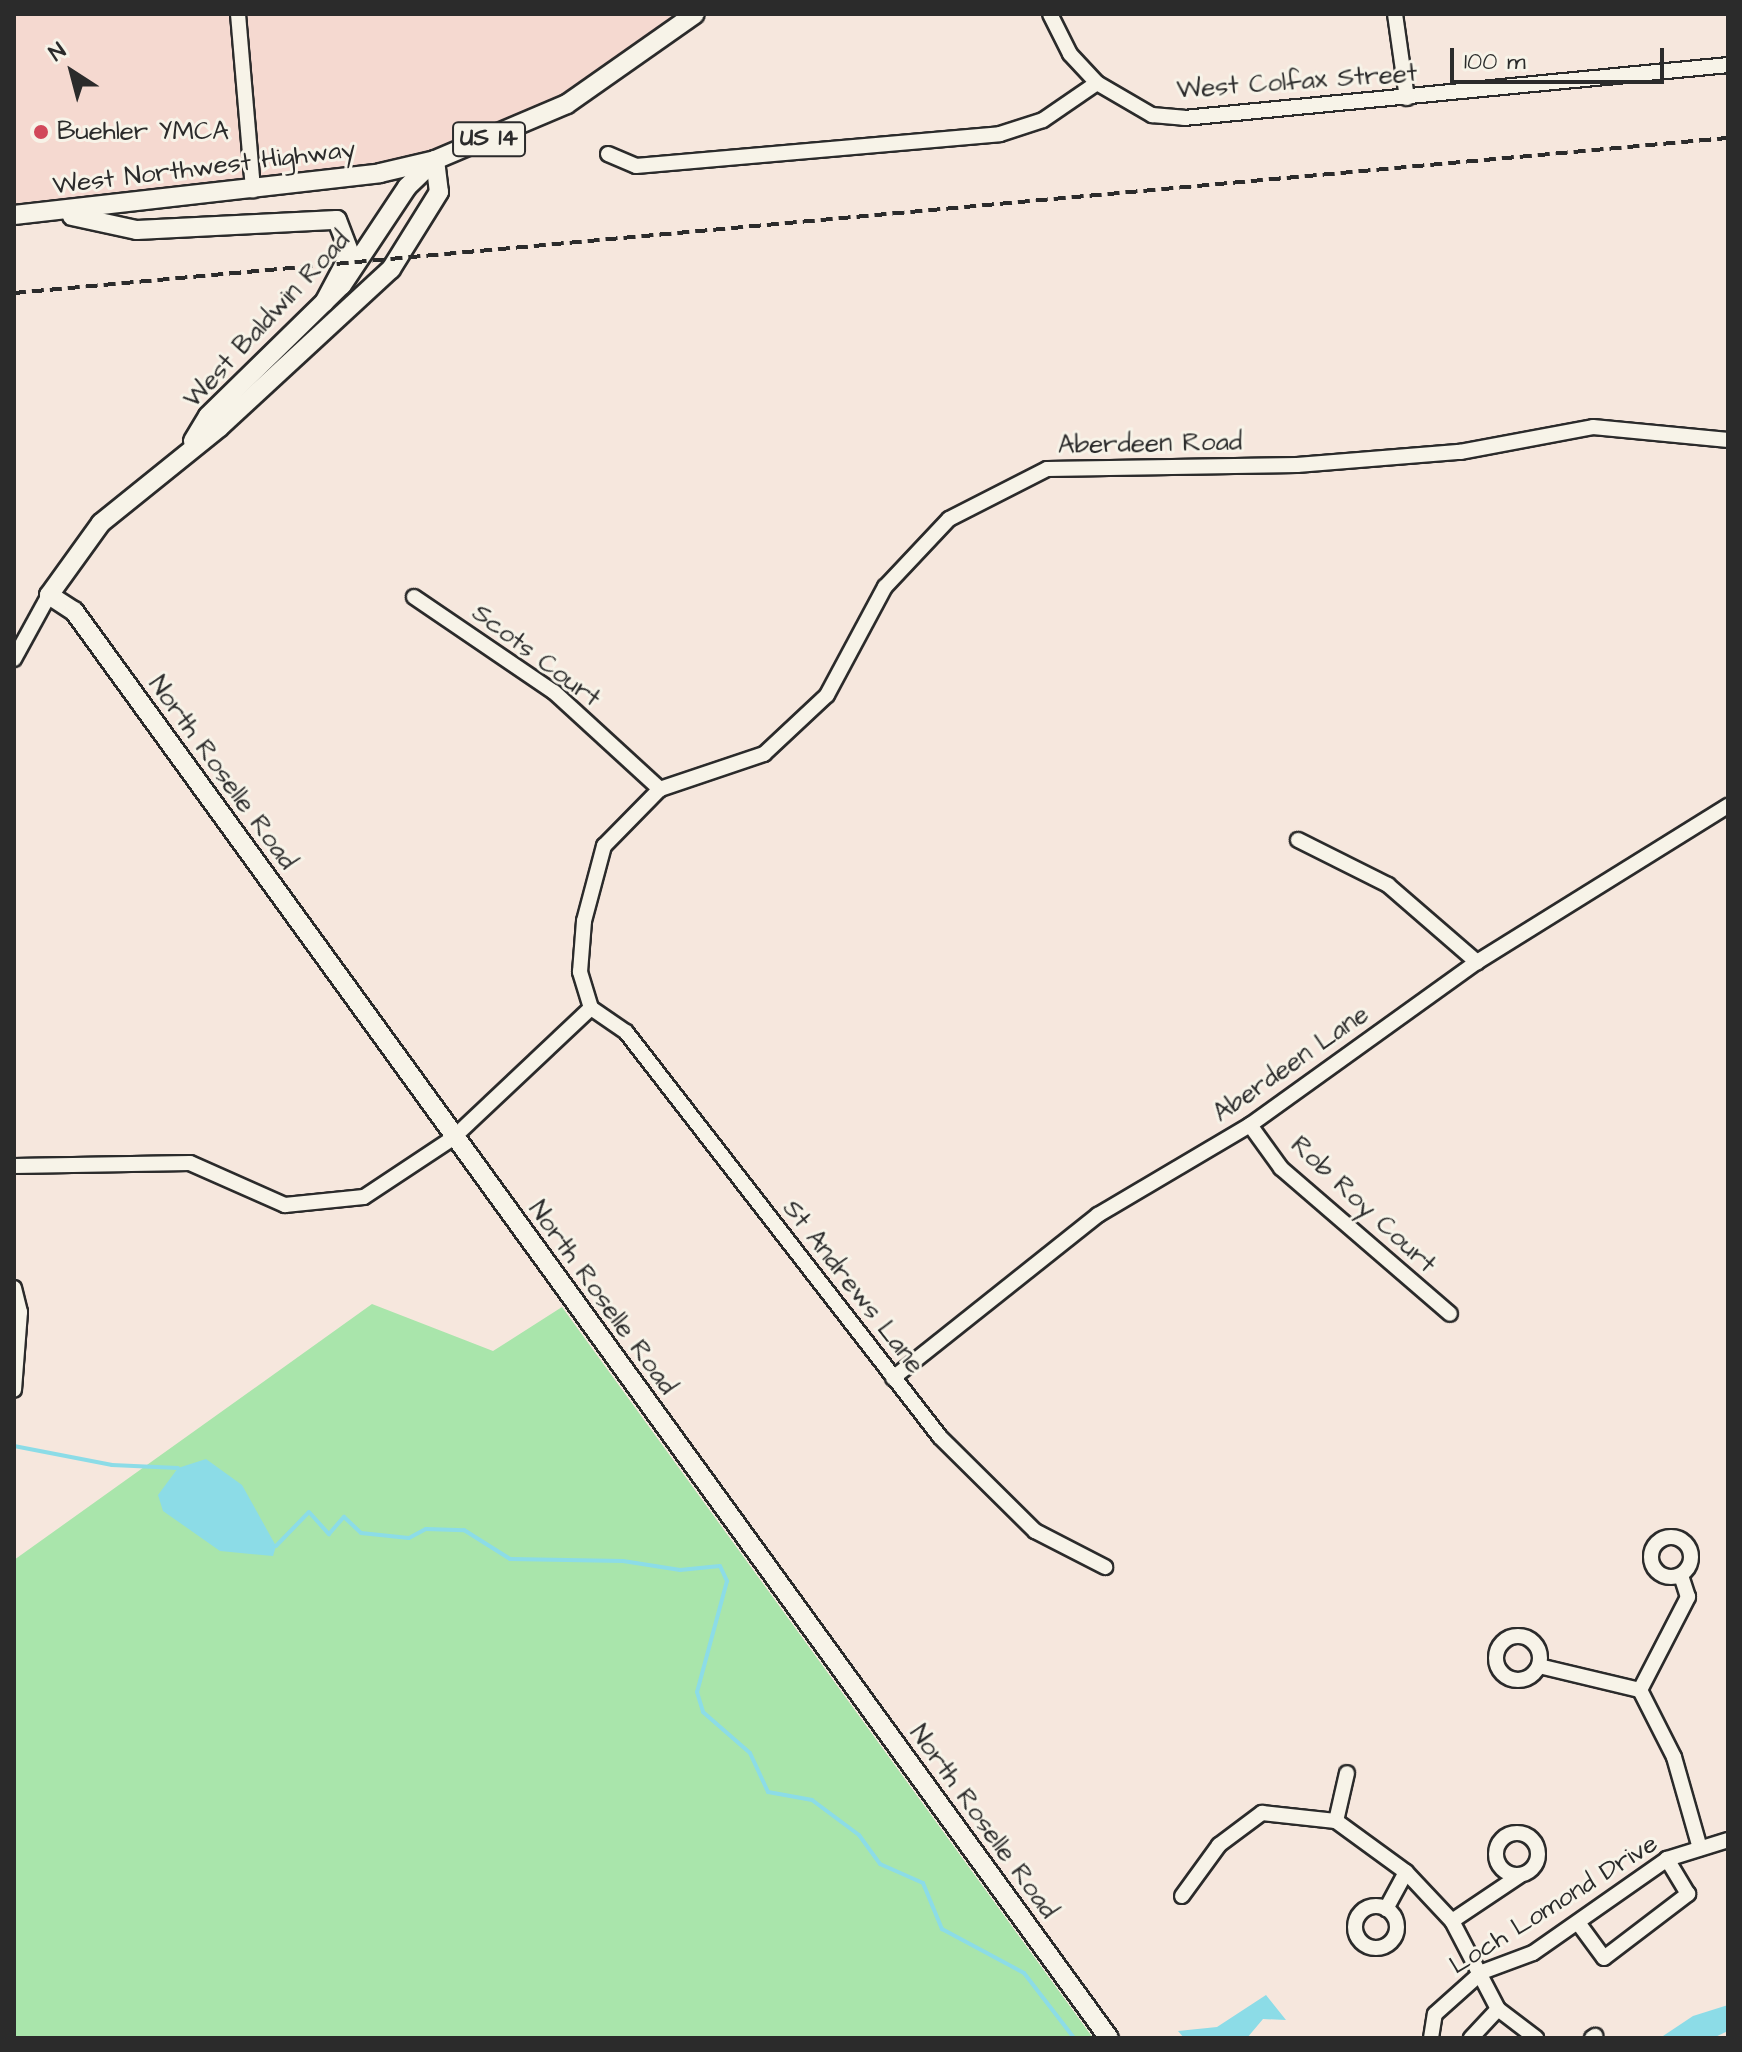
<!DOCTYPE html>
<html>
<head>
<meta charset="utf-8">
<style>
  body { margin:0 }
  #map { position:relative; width:1742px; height:2052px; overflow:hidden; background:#f6e7dd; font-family:"Architects Daughter",sans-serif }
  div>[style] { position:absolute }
  .built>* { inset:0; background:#f5d9d0 }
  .green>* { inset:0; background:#a9e5ab }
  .water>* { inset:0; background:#8cdce7 }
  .stream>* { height:4px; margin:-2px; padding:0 2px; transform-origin:2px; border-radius:2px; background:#8cdce7 }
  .roads { filter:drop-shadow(2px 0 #2b2b2b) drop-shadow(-2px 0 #2b2b2b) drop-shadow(0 2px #2b2b2b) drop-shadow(0 -2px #2b2b2b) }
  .minor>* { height:14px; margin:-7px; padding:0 7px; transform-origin:7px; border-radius:7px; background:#f7f3e8 }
  .minor>.ring { margin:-7px; padding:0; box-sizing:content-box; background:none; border:14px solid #f7f3e8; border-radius:50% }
  .major>* { height:18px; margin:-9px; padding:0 9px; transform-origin:9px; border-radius:9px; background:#f7f3e8 }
  .rail>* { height:4px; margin-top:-2px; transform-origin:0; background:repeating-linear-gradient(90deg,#2b2b2b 0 12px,transparent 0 18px) }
  .dots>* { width:22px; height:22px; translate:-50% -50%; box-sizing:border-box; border:4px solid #f7f3e8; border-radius:50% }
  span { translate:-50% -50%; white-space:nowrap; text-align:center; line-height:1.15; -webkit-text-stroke:6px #f7f3e8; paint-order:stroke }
  .shield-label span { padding:2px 6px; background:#f7f3e8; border:2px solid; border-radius:6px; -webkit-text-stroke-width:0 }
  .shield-label { font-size:24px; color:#2b2b2b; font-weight:700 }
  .street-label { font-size:26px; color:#2b2b2b }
  .poi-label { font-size:26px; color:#2b2b2b }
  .left { translate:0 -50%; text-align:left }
  .frame { position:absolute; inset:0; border:16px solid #2b2b2b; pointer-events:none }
  .north { position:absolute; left:32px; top:32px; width:80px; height:80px; -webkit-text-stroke:6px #f7f3e8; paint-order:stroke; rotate:324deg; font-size:22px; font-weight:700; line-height:32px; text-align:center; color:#2b2b2b }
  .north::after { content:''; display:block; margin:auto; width:28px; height:36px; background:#2b2b2b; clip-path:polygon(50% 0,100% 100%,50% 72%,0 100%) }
  .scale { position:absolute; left:1450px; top:48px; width:214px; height:36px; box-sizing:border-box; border:4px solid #2b2b2b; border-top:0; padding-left:10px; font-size:24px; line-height:28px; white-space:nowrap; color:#2b2b2b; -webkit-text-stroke:6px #f7f3e8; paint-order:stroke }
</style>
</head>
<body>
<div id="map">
  <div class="built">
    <i style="clip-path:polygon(14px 14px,695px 14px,567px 104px,435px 160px,14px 215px)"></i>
  </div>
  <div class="green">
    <i style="clip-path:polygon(372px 1304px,493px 1351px,562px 1307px,1093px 2038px,14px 2038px,14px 1560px)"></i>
  </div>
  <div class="water">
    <i style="clip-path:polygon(206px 1459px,242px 1485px,276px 1546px,273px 1556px,220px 1551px,163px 1511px,158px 1495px,178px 1468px)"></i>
    <i style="clip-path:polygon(1266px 1995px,1286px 2020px,1263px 2019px,1247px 2038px,1184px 2038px,1178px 2031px,1217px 2027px)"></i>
    <i style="clip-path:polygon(1728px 2005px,1728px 2031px,1713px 2038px,1660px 2038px,1693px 2016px)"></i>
  </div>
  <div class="stream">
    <i style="left:14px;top:1446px;width:100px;rotate:11deg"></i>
    <i style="left:112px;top:1465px;width:66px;rotate:2.6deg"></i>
    <i style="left:276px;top:1546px;width:47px;rotate:-45.9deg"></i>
    <i style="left:309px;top:1512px;width:30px;rotate:48deg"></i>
    <i style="left:329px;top:1534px;width:23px;rotate:-49deg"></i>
    <i style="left:344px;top:1517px;width:23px;rotate:43deg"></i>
    <i style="left:361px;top:1533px;width:48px;rotate:5.9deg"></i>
    <i style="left:409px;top:1538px;width:19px;rotate:-28deg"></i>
    <i style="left:426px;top:1529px;width:38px;rotate:2deg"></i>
    <i style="left:464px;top:1530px;width:54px;rotate:32.2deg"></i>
    <i style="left:510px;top:1559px;width:113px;rotate:1deg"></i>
    <i style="left:623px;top:1561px;width:58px;rotate:9deg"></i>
    <i style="left:680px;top:1570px;width:40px;rotate:-5.7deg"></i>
    <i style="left:720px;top:1566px;width:17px;rotate:65deg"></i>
    <i style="left:727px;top:1581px;width:115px;rotate:105.1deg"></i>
    <i style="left:697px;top:1692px;width:21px;rotate:73deg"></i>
    <i style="left:703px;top:1712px;width:62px;rotate:41.1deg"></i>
    <i style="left:750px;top:1753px;width:43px;rotate:65.2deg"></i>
    <i style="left:768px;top:1792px;width:45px;rotate:10.3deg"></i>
    <i style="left:812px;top:1800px;width:59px;rotate:36.7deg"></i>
    <i style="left:859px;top:1835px;width:36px;rotate:54deg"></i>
    <i style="left:880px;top:1864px;width:47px;rotate:23.8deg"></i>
    <i style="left:923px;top:1883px;width:50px;rotate:67.6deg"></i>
    <i style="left:942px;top:1929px;width:93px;rotate:28.2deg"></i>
    <i style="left:1024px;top:1973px;width:82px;rotate:52.4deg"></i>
  </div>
  <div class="roads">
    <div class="minor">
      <i style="left:238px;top:14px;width:177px;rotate:85.1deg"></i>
      <i style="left:1050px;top:14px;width:45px;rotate:63.4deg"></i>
      <i style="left:1070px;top:54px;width:40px;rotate:47deg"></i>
      <i style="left:1097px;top:83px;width:64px;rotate:30.2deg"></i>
      <i style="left:1152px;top:115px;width:32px;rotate:5deg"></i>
      <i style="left:1184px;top:118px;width:547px;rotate:-5.56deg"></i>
      <i style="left:1395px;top:14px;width:85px;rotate:81.9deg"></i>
      <i style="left:608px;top:154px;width:30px;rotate:23deg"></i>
      <i style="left:636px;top:166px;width:365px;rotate:-5deg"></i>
      <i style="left:1000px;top:134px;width:45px;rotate:-18deg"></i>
      <i style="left:1043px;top:120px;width:65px;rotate:-34.4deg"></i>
      <i style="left:414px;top:597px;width:169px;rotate:34.2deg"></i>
      <i style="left:554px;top:692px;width:144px;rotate:42.5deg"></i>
      <i style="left:14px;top:659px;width:73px;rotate:-61.3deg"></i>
      <i style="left:1298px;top:840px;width:101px;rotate:26.6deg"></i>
      <i style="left:1388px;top:885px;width:118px;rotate:40.9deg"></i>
      <i style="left:591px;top:1008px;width:42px;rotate:34.4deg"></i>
      <i style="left:626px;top:1032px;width:512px;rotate:52.21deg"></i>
      <i style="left:940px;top:1437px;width:134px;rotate:44.7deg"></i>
      <i style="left:1035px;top:1531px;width:79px;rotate:27.2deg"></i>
      <i style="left:1250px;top:1125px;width:53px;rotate:54.2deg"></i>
      <i style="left:1281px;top:1168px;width:223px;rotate:40.8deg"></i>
      <i style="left:14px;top:1166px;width:176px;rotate:-1deg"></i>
      <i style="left:190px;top:1163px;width:104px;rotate:23.9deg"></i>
      <i style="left:285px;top:1205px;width:79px;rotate:-5.8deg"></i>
      <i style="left:364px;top:1197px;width:107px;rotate:-33.5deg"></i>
      <i style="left:453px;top:1138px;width:190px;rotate:-43.3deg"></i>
      <i style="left:591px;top:1008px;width:38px;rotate:-107deg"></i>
      <i style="left:580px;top:972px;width:51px;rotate:-85.5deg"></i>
      <i style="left:584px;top:921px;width:78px;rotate:-75.1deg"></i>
      <i style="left:604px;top:846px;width:80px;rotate:-45.5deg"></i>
      <i style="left:660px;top:789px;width:110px;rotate:-18.6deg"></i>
      <i style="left:764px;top:754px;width:86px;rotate:-43.1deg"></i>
      <i style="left:827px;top:695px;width:123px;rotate:-61.8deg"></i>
      <i style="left:885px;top:587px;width:93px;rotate:-46.7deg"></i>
      <i style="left:949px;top:519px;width:110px;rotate:-27deg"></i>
      <i style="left:1047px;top:469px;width:250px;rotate:-0.9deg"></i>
      <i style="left:1297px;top:465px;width:164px;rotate:-4.6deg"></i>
      <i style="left:1460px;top:452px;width:135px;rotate:-10.6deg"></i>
      <i style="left:1593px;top:427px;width:136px;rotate:5.5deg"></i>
      <i style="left:14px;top:1288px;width:25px;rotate:76deg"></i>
      <i style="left:20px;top:1312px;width:78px;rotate:94.4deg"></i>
      <i style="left:893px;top:1378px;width:262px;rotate:-38.5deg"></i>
      <i style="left:1098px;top:1215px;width:177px;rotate:-30.6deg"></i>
      <i style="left:1250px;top:1125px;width:279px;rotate:-35.7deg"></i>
      <i style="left:1477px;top:962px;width:296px;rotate:-31.9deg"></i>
      <i class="ring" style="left:1651px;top:1537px;width:26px;height:26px"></i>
      <i class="ring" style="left:1496px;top:1636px;width:30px;height:30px"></i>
      <i style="left:1539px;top:1666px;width:104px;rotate:13.4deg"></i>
      <i style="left:1640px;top:1690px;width:75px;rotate:63.1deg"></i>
      <i style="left:1674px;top:1757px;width:95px;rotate:74.1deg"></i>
      <i style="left:1640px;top:1690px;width:105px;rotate:-62.7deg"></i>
      <i style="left:1688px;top:1597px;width:23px;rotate:-108deg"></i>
      <i style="left:1336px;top:1821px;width:49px;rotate:-77.1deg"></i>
      <i class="ring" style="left:1496px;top:1833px;width:28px;height:28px"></i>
      <i style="left:1182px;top:1896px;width:63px;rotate:-54deg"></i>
      <i style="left:1219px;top:1845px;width:54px;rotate:-36.7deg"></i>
      <i style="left:1262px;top:1813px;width:74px;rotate:6.2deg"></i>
      <i style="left:1336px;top:1821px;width:87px;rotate:36.1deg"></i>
      <i style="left:1406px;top:1872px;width:67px;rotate:46.8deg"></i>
      <i style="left:1452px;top:1921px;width:99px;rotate:62.4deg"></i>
      <i style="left:1498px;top:2009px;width:40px;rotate:133deg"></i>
      <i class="ring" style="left:1355px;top:1906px;width:28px;height:28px"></i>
      <i style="left:1386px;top:1909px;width:42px;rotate:-61.6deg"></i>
      <i style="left:1452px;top:1921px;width:81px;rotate:-33.9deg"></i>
      <i style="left:1579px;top:1924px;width:42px;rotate:53.7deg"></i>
      <i style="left:1604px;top:1958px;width:106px;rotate:-37.3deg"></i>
      <i style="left:1688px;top:1894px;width:41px;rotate:-121deg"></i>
      <i style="left:1498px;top:2009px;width:48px;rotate:37.3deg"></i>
      <i style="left:1431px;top:2038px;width:24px;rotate:-81deg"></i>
      <i style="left:1435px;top:2014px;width:63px;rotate:-41.8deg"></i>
      <i style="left:1482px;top:1972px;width:54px;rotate:-20.4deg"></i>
      <i style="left:1533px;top:1953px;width:164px;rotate:-35deg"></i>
      <i style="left:1667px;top:1859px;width:64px;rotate:-17.3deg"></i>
      <i style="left:1592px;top:2038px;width:4px;rotate:-34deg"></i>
    </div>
    <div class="major">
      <i style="left:435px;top:160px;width:32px;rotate:83deg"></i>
      <i style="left:439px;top:192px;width:91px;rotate:121.9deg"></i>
      <i style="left:391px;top:269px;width:233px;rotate:137.3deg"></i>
      <i style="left:220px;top:427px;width:153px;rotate:141.1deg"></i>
      <i style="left:101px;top:523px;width:89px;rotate:125.8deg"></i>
      <i style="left:49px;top:595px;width:30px;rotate:33deg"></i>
      <i style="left:74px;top:611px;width:1763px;rotate:54.05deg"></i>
      <i style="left:14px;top:215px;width:368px;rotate:-6.5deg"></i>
      <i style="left:380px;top:173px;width:57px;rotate:-13.3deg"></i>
      <i style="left:435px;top:160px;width:143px;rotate:-23deg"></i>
      <i style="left:567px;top:104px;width:156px;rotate:-35.1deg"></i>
      <i style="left:72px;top:216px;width:66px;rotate:12.2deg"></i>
      <i style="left:137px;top:230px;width:200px;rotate:-2.9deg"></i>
      <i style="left:337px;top:220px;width:36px;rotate:69deg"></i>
      <i style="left:350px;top:254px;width:55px;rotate:118deg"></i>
      <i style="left:193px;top:441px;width:29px;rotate:-59deg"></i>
      <i style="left:208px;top:416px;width:187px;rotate:-44.4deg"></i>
      <i style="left:342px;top:285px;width:118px;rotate:-56.4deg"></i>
      <i style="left:407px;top:187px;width:36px;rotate:-44deg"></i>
    </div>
  </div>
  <div class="rail">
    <i style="left:14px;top:293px;width:1721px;rotate:-5.17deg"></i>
  </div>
  <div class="dots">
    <i style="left:41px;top:132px;background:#d1495b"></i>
  </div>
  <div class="shield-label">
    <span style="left:489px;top:139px">US 14</span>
  </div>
  <div class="street-label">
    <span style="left:1297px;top:82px;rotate:-4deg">West Colfax Street</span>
    <span style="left:204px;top:168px;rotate:-7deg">West Northwest Highway</span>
    <span style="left:267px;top:320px;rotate:-47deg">West Baldwin Road</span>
    <span style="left:1150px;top:444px;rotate:-1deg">Aberdeen Road</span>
    <span style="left:536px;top:656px;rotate:37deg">Scots Court</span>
    <span style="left:222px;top:773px;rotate:54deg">North Roselle Road</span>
    <span style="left:1291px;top:1064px;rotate:-35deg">Aberdeen Lane</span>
    <span style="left:1363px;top:1205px;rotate:43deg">Rob Roy Court</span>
    <span style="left:853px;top:1287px;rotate:52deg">St Andrews Lane</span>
    <span style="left:602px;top:1298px;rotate:54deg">North Roselle Road</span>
    <span style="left:983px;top:1822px;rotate:54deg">North Roselle Road</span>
    <span style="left:1554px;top:1905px;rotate:-32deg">Loch Lomond Drive</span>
  </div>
  <div class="poi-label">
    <span class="left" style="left:57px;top:132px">Buehler YMCA</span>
  </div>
  <div class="frame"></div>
  <div class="north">N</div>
  <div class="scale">100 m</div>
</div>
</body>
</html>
